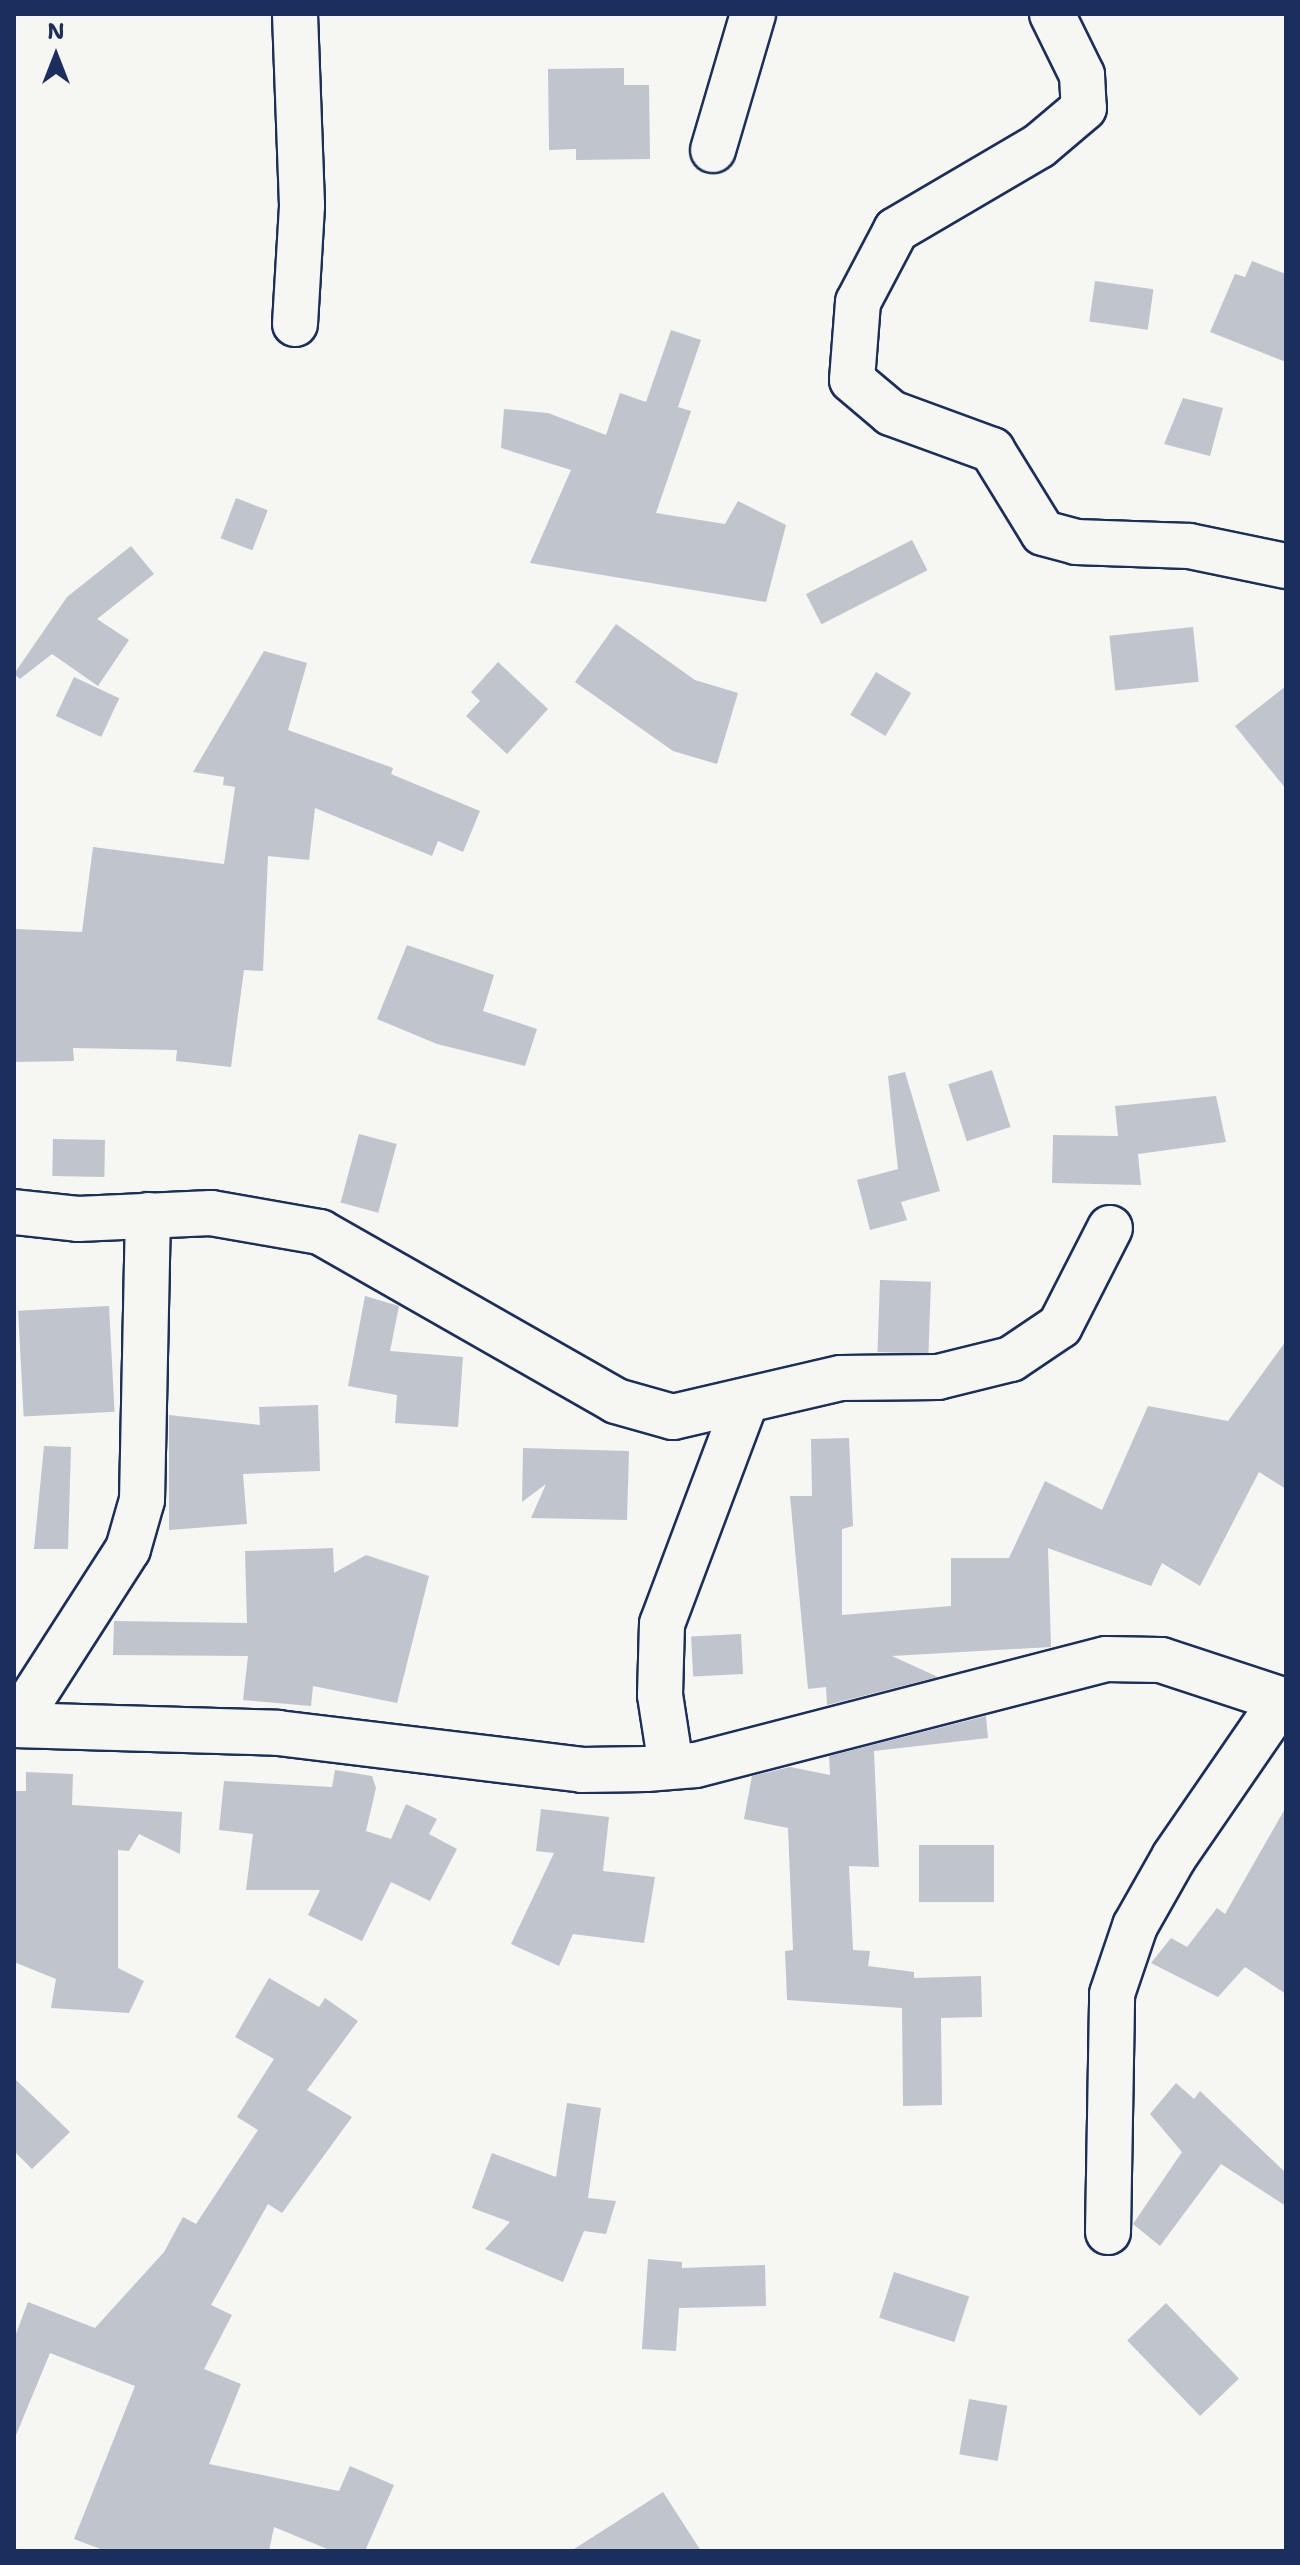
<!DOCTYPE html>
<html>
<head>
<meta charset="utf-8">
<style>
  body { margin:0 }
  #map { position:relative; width:1300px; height:2565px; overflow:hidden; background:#f6f6f2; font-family:"Shantell Sans",sans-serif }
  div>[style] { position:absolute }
  .building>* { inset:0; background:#c0c4cd; transform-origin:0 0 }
  .roads { filter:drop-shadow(2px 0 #1b2f5e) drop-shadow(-2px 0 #1b2f5e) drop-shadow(0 2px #1b2f5e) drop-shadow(0 -2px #1b2f5e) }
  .minor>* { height:44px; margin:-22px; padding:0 22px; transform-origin:22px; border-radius:22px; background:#f6f6f2 }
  span { translate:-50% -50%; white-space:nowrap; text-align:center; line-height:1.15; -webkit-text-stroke:6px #f6f6f2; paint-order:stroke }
  .frame { position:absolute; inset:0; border:16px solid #1b2f5e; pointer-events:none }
  .north { position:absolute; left:16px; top:16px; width:80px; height:80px; -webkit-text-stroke:6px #f6f6f2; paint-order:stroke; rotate:0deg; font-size:22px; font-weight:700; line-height:32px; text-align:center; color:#1b2f5e }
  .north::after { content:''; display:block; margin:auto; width:28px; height:36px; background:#1b2f5e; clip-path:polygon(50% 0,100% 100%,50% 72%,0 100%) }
</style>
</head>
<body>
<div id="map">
  <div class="building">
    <i style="clip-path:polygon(624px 68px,624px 85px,649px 85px,650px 159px,576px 160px,576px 149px,549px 150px,548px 69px)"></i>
    <i style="clip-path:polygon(1252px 261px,1286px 274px,1286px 362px,1210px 332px,1235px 274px,1245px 277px)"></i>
    <i style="left:1095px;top:281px;width:59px;height:41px;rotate:8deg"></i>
    <i style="clip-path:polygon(671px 330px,701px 340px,678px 407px,691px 411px,656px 513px,725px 524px,738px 501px,786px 525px,766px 602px,530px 563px,571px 470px,501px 448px,504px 409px,548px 413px,606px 435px,620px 393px,646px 402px)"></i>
    <i style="clip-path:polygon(1183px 398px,1223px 408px,1210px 456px,1164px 444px)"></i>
    <i style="left:236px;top:498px;width:34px;height:43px;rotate:21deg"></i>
    <i style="left:912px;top:540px;width:34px;height:119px;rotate:63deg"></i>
    <i style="clip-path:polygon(131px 546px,154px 574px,97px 619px,129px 640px,98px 686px,52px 654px,20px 679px,14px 674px,67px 597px)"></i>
    <i style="clip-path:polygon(616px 624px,695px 680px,738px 693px,717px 764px,673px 751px,575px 682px)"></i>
    <i style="left:1193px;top:627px;width:55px;height:84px;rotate:84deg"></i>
    <i style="clip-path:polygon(264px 651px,307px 663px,288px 730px,393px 768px,391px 774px,480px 811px,463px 852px,438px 841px,432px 856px,315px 808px,309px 860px,268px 856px,263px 971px,244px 970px,231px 1067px,176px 1061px,177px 1050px,73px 1048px,74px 1061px,14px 1062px,16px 929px,82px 932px,93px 847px,224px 864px,235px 787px,223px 785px,224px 777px,193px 772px)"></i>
    <i style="clip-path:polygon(498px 662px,548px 709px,507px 754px,466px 716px,480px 701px,471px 692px)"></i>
    <i style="left:876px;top:672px;width:41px;height:50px;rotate:31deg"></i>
    <i style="left:74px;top:677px;width:50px;height:43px;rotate:25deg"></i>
    <i style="clip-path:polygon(1286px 686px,1286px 789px,1235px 726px)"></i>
    <i style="clip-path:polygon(407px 945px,494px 975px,483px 1011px,537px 1029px,525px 1066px,437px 1044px,377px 1019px)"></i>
    <i style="left:992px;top:1070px;width:60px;height:46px;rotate:72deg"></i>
    <i style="clip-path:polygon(905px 1072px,940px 1191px,901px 1202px,907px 1220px,870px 1230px,857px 1180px,898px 1169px,888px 1076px)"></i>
    <i style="clip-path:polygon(1216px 1096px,1226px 1142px,1138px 1154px,1141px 1185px,1052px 1183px,1053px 1135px,1118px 1136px,1115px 1106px)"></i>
    <i style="left:359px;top:1134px;width:39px;height:71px;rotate:15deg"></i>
    <i style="left:53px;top:1139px;width:52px;height:37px;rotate:1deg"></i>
    <i style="left:880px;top:1280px;width:51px;height:72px;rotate:2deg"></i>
    <i style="clip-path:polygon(365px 1296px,399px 1306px,390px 1351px,463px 1357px,458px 1427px,395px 1423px,397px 1395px,348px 1386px)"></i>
    <i style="left:109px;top:1306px;width:106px;height:91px;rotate:87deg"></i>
    <i style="clip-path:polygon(1286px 1341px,1286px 1489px,1259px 1472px,1200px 1586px,1162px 1563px,1151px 1586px,1048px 1548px,1051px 1647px,892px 1656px,938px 1677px,827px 1705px,826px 1687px,808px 1689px,790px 1496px,812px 1496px,811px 1439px,849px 1438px,853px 1526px,842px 1529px,842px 1615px,951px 1606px,951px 1558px,1009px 1558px,1045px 1481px,1102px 1510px,1148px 1406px,1228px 1421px)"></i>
    <i style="clip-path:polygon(318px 1405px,320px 1471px,243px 1474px,247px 1524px,169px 1530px,169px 1415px,260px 1425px,259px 1407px)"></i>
    <i style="clip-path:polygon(44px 1446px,71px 1447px,68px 1549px,34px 1549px)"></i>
    <i style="clip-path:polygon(523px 1448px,629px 1451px,627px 1520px,531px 1518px,546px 1484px,522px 1502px)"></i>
    <i style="clip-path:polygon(333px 1548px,334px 1573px,366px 1555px,429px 1576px,397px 1703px,313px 1686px,311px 1706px,243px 1700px,248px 1656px,113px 1655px,114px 1621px,247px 1623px,245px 1551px)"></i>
    <i style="left:741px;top:1634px;width:40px;height:50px;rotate:87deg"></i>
    <i style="clip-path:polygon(986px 1716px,988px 1738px,874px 1751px,879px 1867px,849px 1866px,853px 1950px,870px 1951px,868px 1966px,914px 1972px,914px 1978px,981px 1976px,982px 2017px,941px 2018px,942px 2105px,903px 2106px,902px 2008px,787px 2000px,785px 1951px,793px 1950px,788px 1828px,744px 1819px,752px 1776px,790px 1767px,830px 1775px,829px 1756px)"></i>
    <i style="clip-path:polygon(335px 1770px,372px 1776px,376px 1788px,366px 1831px,391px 1839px,406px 1804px,437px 1819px,429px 1834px,457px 1849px,430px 1901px,391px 1882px,362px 1941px,308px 1915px,320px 1890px,246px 1890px,253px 1834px,219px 1830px,224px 1781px,332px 1787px)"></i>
    <i style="clip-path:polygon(26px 1772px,73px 1774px,72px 1805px,182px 1812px,180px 1854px,139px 1834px,129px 1851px,118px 1850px,118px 1968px,144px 1981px,129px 2013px,51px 2008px,56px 1979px,14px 1962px,14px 1791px,26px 1791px)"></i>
    <i style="clip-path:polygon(1286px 1807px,1286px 1994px,1245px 1967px,1218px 1997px,1151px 1963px,1171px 1938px,1187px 1947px,1217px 1908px,1225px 1914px)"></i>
    <i style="clip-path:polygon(541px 1809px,609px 1817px,603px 1871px,655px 1877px,644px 1943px,573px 1934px,559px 1966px,511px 1944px,554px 1853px,536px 1851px)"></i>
    <i style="left:919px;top:1845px;width:75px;height:57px"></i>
    <i style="clip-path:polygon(269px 1978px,319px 2007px,325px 1998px,358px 2021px,307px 2090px,352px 2117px,282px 2213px,268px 2204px,211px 2305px,232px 2315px,204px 2369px,241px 2384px,209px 2464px,339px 2491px,350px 2466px,394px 2485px,365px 2551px,332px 2551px,274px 2527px,269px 2551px,106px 2551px,74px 2539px,135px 2386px,50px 2353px,14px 2440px,14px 2339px,28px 2302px,95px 2328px,164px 2252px,183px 2217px,196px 2224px,258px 2130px,237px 2117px,274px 2059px,235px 2037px)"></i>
    <i style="clip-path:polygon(14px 2078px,70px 2132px,32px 2169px,14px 2151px)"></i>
    <i style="clip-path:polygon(1176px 2083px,1194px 2099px,1200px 2091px,1286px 2173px,1286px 2206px,1221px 2164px,1160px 2246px,1133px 2224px,1182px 2152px,1150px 2114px)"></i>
    <i style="clip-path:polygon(567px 2103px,601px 2108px,588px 2198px,616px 2201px,606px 2234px,584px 2231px,563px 2282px,485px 2249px,510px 2222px,472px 2208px,492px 2153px,556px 2177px)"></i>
    <i style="clip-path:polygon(648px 2259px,682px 2262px,682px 2268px,765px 2265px,766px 2306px,679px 2308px,676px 2351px,642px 2349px)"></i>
    <i style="left:894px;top:2272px;width:79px;height:48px;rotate:18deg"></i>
    <i style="left:1166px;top:2303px;width:105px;height:54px;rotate:46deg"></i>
    <i style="left:969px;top:2399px;width:39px;height:56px;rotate:10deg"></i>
    <i style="clip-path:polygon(663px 2492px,701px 2551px,571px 2551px)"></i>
  </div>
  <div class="roads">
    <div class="minor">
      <i style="left:1052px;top:14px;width:68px;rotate:63.8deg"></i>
      <i style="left:1082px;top:75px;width:33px;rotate:87deg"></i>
      <i style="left:1084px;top:108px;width:59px;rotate:139.8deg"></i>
      <i style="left:1039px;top:146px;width:166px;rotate:149.6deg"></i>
      <i style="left:896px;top:230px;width:81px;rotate:117.8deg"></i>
      <i style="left:858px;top:302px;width:78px;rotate:94.4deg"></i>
      <i style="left:852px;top:380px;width:51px;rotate:40.2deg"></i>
      <i style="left:891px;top:413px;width:108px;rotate:20.1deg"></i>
      <i style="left:992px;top:450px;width:97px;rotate:58.4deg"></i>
      <i style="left:1043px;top:533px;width:34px;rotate:15deg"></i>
      <i style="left:1076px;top:542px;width:113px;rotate:2deg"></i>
      <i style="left:1189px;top:546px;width:99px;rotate:11.7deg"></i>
      <i style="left:713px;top:150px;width:142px;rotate:-73.6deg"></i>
      <i style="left:295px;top:324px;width:119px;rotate:-86.6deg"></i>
      <i style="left:302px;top:205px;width:191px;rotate:-92.1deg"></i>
      <i style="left:14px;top:1212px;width:64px;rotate:6.2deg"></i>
      <i style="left:78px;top:1219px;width:133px;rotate:-2.6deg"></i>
      <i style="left:211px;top:1213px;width:111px;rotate:9.9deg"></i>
      <i style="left:320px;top:1232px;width:341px;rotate:29.7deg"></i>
      <i style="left:616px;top:1401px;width:59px;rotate:15.7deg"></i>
      <i style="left:673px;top:1417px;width:172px;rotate:-13.1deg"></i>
      <i style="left:841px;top:1378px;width:97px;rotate:-0.6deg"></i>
      <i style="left:938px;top:1377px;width:75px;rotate:-13.9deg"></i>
      <i style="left:1011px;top:1359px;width:59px;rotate:-34deg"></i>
      <i style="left:1060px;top:1326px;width:110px;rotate:-63deg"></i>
      <i style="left:14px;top:1725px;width:264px;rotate:1.7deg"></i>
      <i style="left:278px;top:1733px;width:306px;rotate:6.9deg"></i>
      <i style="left:582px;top:1770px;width:64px;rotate:-0.9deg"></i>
      <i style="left:646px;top:1769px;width:50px;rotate:-4.6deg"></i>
      <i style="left:696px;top:1765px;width:423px;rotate:-14.5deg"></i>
      <i style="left:1106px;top:1659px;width:55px;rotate:1deg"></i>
      <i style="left:1161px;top:1660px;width:132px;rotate:18.2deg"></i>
      <i style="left:15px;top:1725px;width:209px;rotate:-57.3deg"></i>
      <i style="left:128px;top:1549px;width:51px;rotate:-74.1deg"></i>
      <i style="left:142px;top:1500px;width:285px;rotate:-88.8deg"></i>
      <i style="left:671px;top:1766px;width:72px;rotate:-98.8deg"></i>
      <i style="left:660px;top:1695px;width:71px;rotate:-88.4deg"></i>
      <i style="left:662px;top:1624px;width:238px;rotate:-69.4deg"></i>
      <i style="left:1108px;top:2232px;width:238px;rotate:-89deg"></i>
      <i style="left:1112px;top:1994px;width:72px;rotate:-71.3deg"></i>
      <i style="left:1135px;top:1926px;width:79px;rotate:-60.5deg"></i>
      <i style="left:1174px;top:1857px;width:191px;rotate:-55.5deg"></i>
    </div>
  </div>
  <div class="frame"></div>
  <div class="north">N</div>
</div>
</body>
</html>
